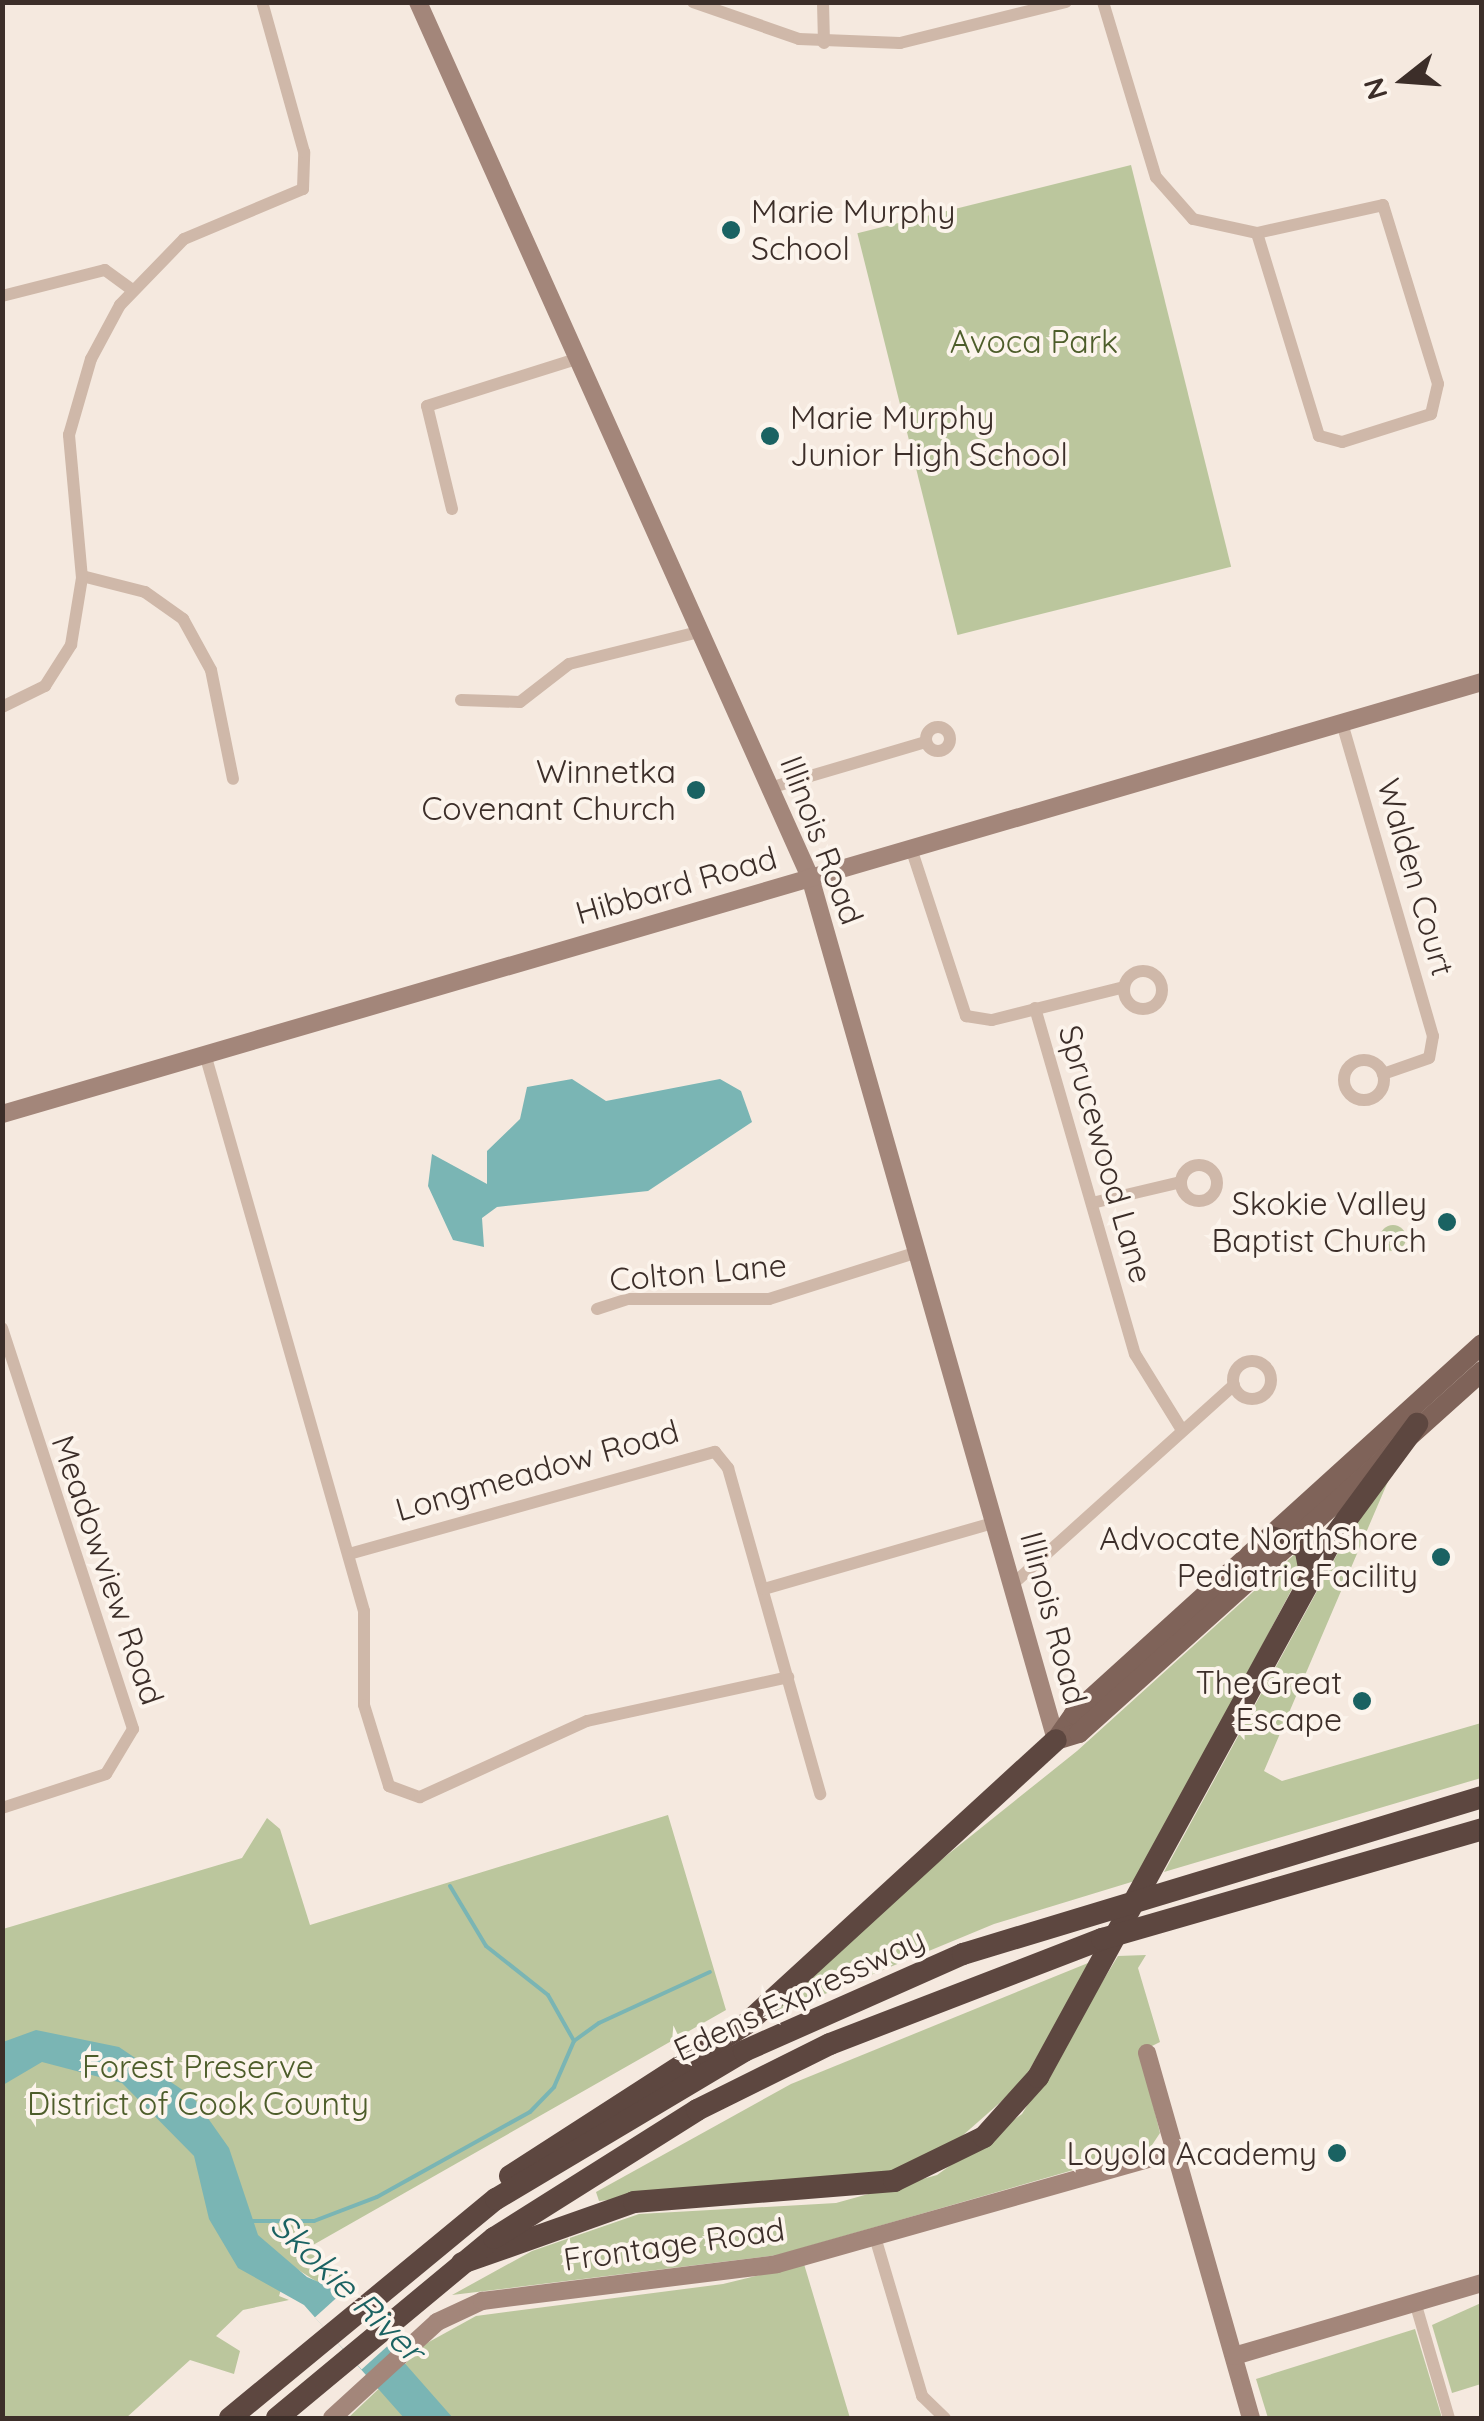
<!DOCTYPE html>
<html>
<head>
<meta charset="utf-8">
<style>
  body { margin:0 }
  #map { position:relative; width:1484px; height:2421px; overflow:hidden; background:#f5e9df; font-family:Quicksand,sans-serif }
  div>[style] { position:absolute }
  .green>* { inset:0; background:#bbc69d; transform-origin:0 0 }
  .round { border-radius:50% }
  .water>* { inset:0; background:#7ab5b4 }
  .pier>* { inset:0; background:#f5e9df; transform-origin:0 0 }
  .stream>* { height:4px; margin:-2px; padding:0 2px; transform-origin:2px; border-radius:2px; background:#7ab5b4 }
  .street>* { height:12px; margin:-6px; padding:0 6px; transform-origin:6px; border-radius:6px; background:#cfb8a9 }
  .street>.ring { margin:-6px; padding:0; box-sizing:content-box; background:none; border:12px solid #cfb8a9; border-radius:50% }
  .secondary>* { height:18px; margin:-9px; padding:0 9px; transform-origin:9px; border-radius:9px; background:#a3867a }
  .primary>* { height:20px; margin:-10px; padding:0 10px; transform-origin:10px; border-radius:10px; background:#7f6359 }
  .highway>* { height:22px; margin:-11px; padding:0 11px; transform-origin:11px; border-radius:11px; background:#5d4740 }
  .dots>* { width:28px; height:28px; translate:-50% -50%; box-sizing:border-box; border:5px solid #fcf4ec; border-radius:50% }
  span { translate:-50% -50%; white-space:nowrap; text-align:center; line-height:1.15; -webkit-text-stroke:8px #fcf4ec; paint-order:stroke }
  .poi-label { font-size:32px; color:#3c2e29 }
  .left { translate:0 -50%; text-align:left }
  .right { translate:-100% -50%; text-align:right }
  .park-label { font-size:32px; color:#4d5d2a }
  .street-label { font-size:32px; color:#3c2e29 }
  .water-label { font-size:35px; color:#1a6262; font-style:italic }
  .frame { position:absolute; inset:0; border:5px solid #3c2e29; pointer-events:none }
  .north { position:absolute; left:1354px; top:30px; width:100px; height:100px; -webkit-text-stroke:8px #fcf4ec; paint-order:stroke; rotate:253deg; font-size:28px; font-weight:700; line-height:40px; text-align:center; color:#3c2e29 }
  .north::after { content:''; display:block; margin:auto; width:35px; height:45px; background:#3c2e29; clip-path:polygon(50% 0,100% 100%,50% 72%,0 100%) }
</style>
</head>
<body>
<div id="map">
  <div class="green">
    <i style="left:1131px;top:165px;width:414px;height:282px;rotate:76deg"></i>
    <i class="round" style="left:1380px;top:1225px;width:26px;height:26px"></i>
    <i style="clip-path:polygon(1395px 1465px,1264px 1771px,1282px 1781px,1481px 1723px,1481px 1778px,1164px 1872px,1376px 1483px)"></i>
    <i style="clip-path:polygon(1296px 1553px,1302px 1570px,1138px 1880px,994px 1924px,779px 2013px,775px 2007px,911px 1884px,1077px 1751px)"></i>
    <i style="clip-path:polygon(668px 1815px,726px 2010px,306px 2249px,350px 2285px,333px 2292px,289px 2264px,279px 2296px,289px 2300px,243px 2310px,216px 2336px,240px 2351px,234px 2374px,190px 2360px,126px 2418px,3px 2418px,3px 1929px,242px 1858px,267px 1818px,280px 1829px,310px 1925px)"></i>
    <i style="clip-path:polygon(1146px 1955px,1138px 1968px,1160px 2042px,1140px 2052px,1160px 2133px,1150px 2148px,778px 2255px,452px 2295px,532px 2251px,639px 2214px,836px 2203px,937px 2175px,1022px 2114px,1118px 1956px)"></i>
    <i style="clip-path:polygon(1093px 1961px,1021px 2084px,953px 2144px,896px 2171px,599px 2201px,596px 2192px,791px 2084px)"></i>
    <i style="clip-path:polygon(804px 2264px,850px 2418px,348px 2418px,427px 2343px,476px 2316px,723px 2284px)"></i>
    <i style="clip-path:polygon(1481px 2303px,1481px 2384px,1452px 2393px,1432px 2325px)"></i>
    <i style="clip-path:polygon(1415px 2329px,1442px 2418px,1268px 2418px,1256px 2379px)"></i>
  </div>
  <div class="water">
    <i style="clip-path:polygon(572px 1079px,606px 1101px,720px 1079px,741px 1091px,752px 1122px,648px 1191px,497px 1207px,482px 1218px,484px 1247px,453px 1240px,428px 1186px,432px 1154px,487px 1184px,487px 1151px,520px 1119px,527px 1087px)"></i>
    <i style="clip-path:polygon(36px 2030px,119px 2047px,193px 2097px,229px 2148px,258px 2235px,307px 2277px,342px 2292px,453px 2418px,404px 2418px,304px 2305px,238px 2268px,209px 2219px,194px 2156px,122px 2083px,42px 2062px,3px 2085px,3px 2042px)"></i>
  </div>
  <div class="pier">
    <i style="left:343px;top:2292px;width:70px;height:38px;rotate:48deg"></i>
  </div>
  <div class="stream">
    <i style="left:450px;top:1886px;width:70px;rotate:59deg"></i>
    <i style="left:486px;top:1946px;width:79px;rotate:38.3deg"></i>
    <i style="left:548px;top:1995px;width:53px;rotate:60.5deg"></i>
    <i style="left:247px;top:2221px;width:67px"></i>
    <i style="left:314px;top:2221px;width:67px;rotate:-20.9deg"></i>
    <i style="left:377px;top:2197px;width:175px;rotate:-29.1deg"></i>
    <i style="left:530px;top:2112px;width:35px;rotate:-46deg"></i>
    <i style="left:554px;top:2087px;width:50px;rotate:-66.5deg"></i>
    <i style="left:574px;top:2041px;width:31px;rotate:-36deg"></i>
    <i style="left:599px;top:2023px;width:122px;rotate:-24.7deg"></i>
  </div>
  <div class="street">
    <i style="left:693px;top:2px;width:112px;rotate:19.2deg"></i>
    <i style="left:799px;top:39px;width:101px;rotate:2.3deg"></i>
    <i style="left:900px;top:43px;width:171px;rotate:-13.9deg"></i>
    <i style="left:823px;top:2px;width:41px;rotate:88.6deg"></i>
    <i style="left:1103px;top:2px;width:183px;rotate:73.2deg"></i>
    <i style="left:1156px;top:177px;width:56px;rotate:48.6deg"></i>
    <i style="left:1193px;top:219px;width:66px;rotate:12.3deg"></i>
    <i style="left:1257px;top:233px;width:129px;rotate:-12.5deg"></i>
    <i style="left:1383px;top:205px;width:187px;rotate:72.9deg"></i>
    <i style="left:1438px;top:384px;width:31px;rotate:103deg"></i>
    <i style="left:1431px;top:414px;width:93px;rotate:162.5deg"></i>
    <i style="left:1342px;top:442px;width:24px;rotate:-165deg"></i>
    <i style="left:1319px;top:436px;width:212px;rotate:-107deg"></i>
    <i style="left:2px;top:296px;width:106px;rotate:-14.2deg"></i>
    <i style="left:105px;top:270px;width:32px;rotate:36deg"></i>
    <i style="left:452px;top:509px;width:106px;rotate:-103.6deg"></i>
    <i style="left:427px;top:406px;width:159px;rotate:-17.5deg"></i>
    <i style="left:82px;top:576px;width:65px;rotate:14.3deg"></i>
    <i style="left:145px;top:592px;width:47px;rotate:35.4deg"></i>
    <i style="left:183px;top:619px;width:58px;rotate:61.2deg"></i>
    <i style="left:211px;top:670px;width:111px;rotate:78.6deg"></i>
    <i style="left:461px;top:700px;width:59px;rotate:1.9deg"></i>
    <i style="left:520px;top:702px;width:62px;rotate:-37.8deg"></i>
    <i style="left:569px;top:664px;width:137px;rotate:-13.9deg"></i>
    <i style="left:2px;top:707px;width:48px;rotate:-26deg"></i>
    <i style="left:45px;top:686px;width:49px;rotate:-57.6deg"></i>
    <i style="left:71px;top:645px;width:68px;rotate:-80.7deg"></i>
    <i style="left:82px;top:578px;width:144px;rotate:-95.2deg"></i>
    <i style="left:69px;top:435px;width:79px;rotate:-73.9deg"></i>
    <i style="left:91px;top:359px;width:61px;rotate:-61.8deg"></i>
    <i style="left:120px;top:305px;width:92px;rotate:-45.9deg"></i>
    <i style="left:184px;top:239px;width:129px;rotate:-22.8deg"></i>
    <i style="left:303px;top:189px;width:37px;rotate:-88deg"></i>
    <i style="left:304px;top:152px;width:156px;rotate:-105.6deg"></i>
    <i style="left:1342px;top:723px;width:326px;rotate:73.8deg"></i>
    <i style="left:1433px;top:1036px;width:22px;rotate:100deg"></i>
    <i style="left:1429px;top:1058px;width:49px;rotate:160.8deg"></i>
    <i class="ring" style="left:926px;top:727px;width:12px;height:12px"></i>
    <i style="left:773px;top:787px;width:159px;rotate:-16.4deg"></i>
    <i style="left:911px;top:848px;width:177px;rotate:71.9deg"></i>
    <i style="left:966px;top:1016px;width:26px;rotate:9deg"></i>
    <i style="left:992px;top:1020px;width:136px;rotate:-14deg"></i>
    <i class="ring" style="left:1124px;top:971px;width:26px;height:26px"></i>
    <i style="left:1035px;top:1008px;width:360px;rotate:73.9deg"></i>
    <i style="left:1135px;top:1354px;width:89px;rotate:58.3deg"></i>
    <i style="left:205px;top:1054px;width:579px;rotate:74.07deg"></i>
    <i style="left:364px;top:1611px;width:94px;rotate:90deg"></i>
    <i style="left:364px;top:1705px;width:85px;rotate:72.8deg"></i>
    <i style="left:389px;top:1786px;width:33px;rotate:20deg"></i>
    <i style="left:420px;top:1797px;width:183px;rotate:-24.5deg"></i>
    <i style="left:587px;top:1721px;width:206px;rotate:-12.3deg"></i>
    <i class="ring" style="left:1344px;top:1060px;width:28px;height:28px"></i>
    <i class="ring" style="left:1181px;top:1165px;width:24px;height:24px"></i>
    <i style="left:1092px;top:1203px;width:91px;rotate:-13.3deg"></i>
    <i style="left:597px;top:1309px;width:32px;rotate:-18deg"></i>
    <i style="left:627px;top:1299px;width:142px"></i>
    <i style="left:769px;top:1299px;width:156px;rotate:-17.5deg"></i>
    <i style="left:2px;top:1328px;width:422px;rotate:71.9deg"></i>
    <i style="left:133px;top:1729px;width:52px;rotate:121deg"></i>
    <i style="left:106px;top:1774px;width:109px;rotate:161.9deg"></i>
    <i class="ring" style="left:1233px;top:1361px;width:26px;height:26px"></i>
    <i style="left:349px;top:1554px;width:380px;rotate:-15.6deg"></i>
    <i style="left:715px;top:1452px;width:21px;rotate:51deg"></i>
    <i style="left:728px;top:1468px;width:339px;rotate:74.2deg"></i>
    <i style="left:1014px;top:1583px;width:296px;rotate:-42deg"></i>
    <i style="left:764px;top:1589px;width:241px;rotate:-16.1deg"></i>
    <i style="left:875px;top:2237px;width:166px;rotate:73.5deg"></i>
    <i style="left:922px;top:2396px;width:32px;rotate:44deg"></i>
    <i style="left:1415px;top:2302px;width:121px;rotate:73.7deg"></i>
  </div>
  <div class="secondary">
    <i style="left:418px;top:2px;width:959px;rotate:65.87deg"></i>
    <i style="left:810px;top:877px;width:897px;rotate:74.09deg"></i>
    <i style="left:2px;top:1114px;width:1542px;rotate:-16.27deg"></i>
    <i style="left:1147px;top:2053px;width:380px;rotate:74.1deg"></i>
    <i style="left:1234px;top:2356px;width:259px;rotate:-16.4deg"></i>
    <i style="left:332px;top:2418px;width:142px;rotate:-42.4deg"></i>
    <i style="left:437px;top:2322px;width:50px;rotate:-25deg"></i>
    <i style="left:482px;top:2301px;width:297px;rotate:-7.1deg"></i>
    <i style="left:777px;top:2264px;width:412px;rotate:-15.8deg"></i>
  </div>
  <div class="primary">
    <i style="left:1056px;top:1740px;width:32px;rotate:-55deg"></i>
    <i style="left:1074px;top:1714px;width:551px;rotate:-42.2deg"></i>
    <i style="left:1056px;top:1740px;width:24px;rotate:-17deg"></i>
    <i style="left:1079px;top:1733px;width:542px;rotate:-41.93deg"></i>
  </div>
  <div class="highway">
    <i style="left:1271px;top:1537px;width:35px;rotate:16deg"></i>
    <i style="left:1305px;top:1547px;width:33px;rotate:79deg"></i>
    <i style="left:510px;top:2176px;width:281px;rotate:-32.8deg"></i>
    <i style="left:746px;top:2024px;width:420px;rotate:-42.5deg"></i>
    <i style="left:462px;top:2263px;width:182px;rotate:-19.5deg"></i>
    <i style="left:634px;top:2202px;width:261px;rotate:-4.6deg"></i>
    <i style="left:894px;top:2181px;width:100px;rotate:-26.1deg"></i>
    <i style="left:984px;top:2137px;width:81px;rotate:-48deg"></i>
    <i style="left:1038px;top:2077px;width:614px;rotate:-61.31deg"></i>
    <i style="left:1333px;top:1538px;width:142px;rotate:-53.6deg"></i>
    <i style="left:230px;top:2418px;width:345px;rotate:-39.5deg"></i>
    <i style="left:496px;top:2199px;width:289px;rotate:-30.8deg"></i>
    <i style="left:744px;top:2051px;width:240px;rotate:-23.9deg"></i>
    <i style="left:963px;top:1954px;width:542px;rotate:-16.83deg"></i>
    <i style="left:277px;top:2418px;width:282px;rotate:-39.7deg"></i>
    <i style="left:494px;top:2238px;width:240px;rotate:-32.2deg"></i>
    <i style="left:697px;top:2110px;width:148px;rotate:-26.4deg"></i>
    <i style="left:830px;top:2044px;width:292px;rotate:-21.1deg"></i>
    <i style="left:1102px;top:1939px;width:396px;rotate:-16.1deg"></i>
  </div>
  <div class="dots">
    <i style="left:731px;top:230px;background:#1a6262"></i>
    <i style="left:770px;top:436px;background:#1a6262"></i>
    <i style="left:696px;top:790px;background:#1a6262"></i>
    <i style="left:1447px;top:1222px;background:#1a6262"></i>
    <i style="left:1441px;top:1557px;background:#1a6262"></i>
    <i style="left:1362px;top:1701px;background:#1a6262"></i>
    <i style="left:1337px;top:2153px;background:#1a6262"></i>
  </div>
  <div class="poi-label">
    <span class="left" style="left:751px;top:230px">Marie Murphy<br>School</span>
    <span class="left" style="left:790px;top:436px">Marie Murphy<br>Junior High School</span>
    <span class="right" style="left:676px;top:790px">Winnetka<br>Covenant Church</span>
    <span class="right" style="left:1427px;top:1222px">Skokie Valley<br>Baptist Church</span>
    <span class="right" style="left:1418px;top:1557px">Advocate NorthShore<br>Pediatric Facility</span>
    <span class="right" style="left:1342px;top:1701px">The Great<br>Escape</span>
    <span class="right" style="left:1317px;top:2153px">Loyola Academy</span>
  </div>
  <div class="park-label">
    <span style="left:1034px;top:341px">Avoca Park</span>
    <span style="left:198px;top:2085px">Forest Preserve<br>District of Cook County</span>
  </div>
  <div class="street-label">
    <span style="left:822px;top:840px;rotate:69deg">Illinois Road</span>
    <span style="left:1416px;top:877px;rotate:74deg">Walden Court</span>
    <span style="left:676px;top:885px;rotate:-16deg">Hibbard Road</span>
    <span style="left:1106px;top:1154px;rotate:74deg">Sprucewood Lane</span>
    <span style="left:698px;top:1272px;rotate:-5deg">Colton Lane</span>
    <span style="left:537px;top:1470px;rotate:-16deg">Longmeadow Road</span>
    <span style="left:108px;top:1570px;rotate:71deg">Meadowview Road</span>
    <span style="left:1054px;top:1618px;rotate:75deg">Illinois Road</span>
    <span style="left:799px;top:1994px;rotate:-25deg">Edens Expressway</span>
    <span style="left:674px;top:2244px;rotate:-8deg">Frontage Road</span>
  </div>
  <div class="water-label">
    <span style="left:348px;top:2287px;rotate:44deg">Skokie River</span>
  </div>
  <div class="frame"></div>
  <div class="north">N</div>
</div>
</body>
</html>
